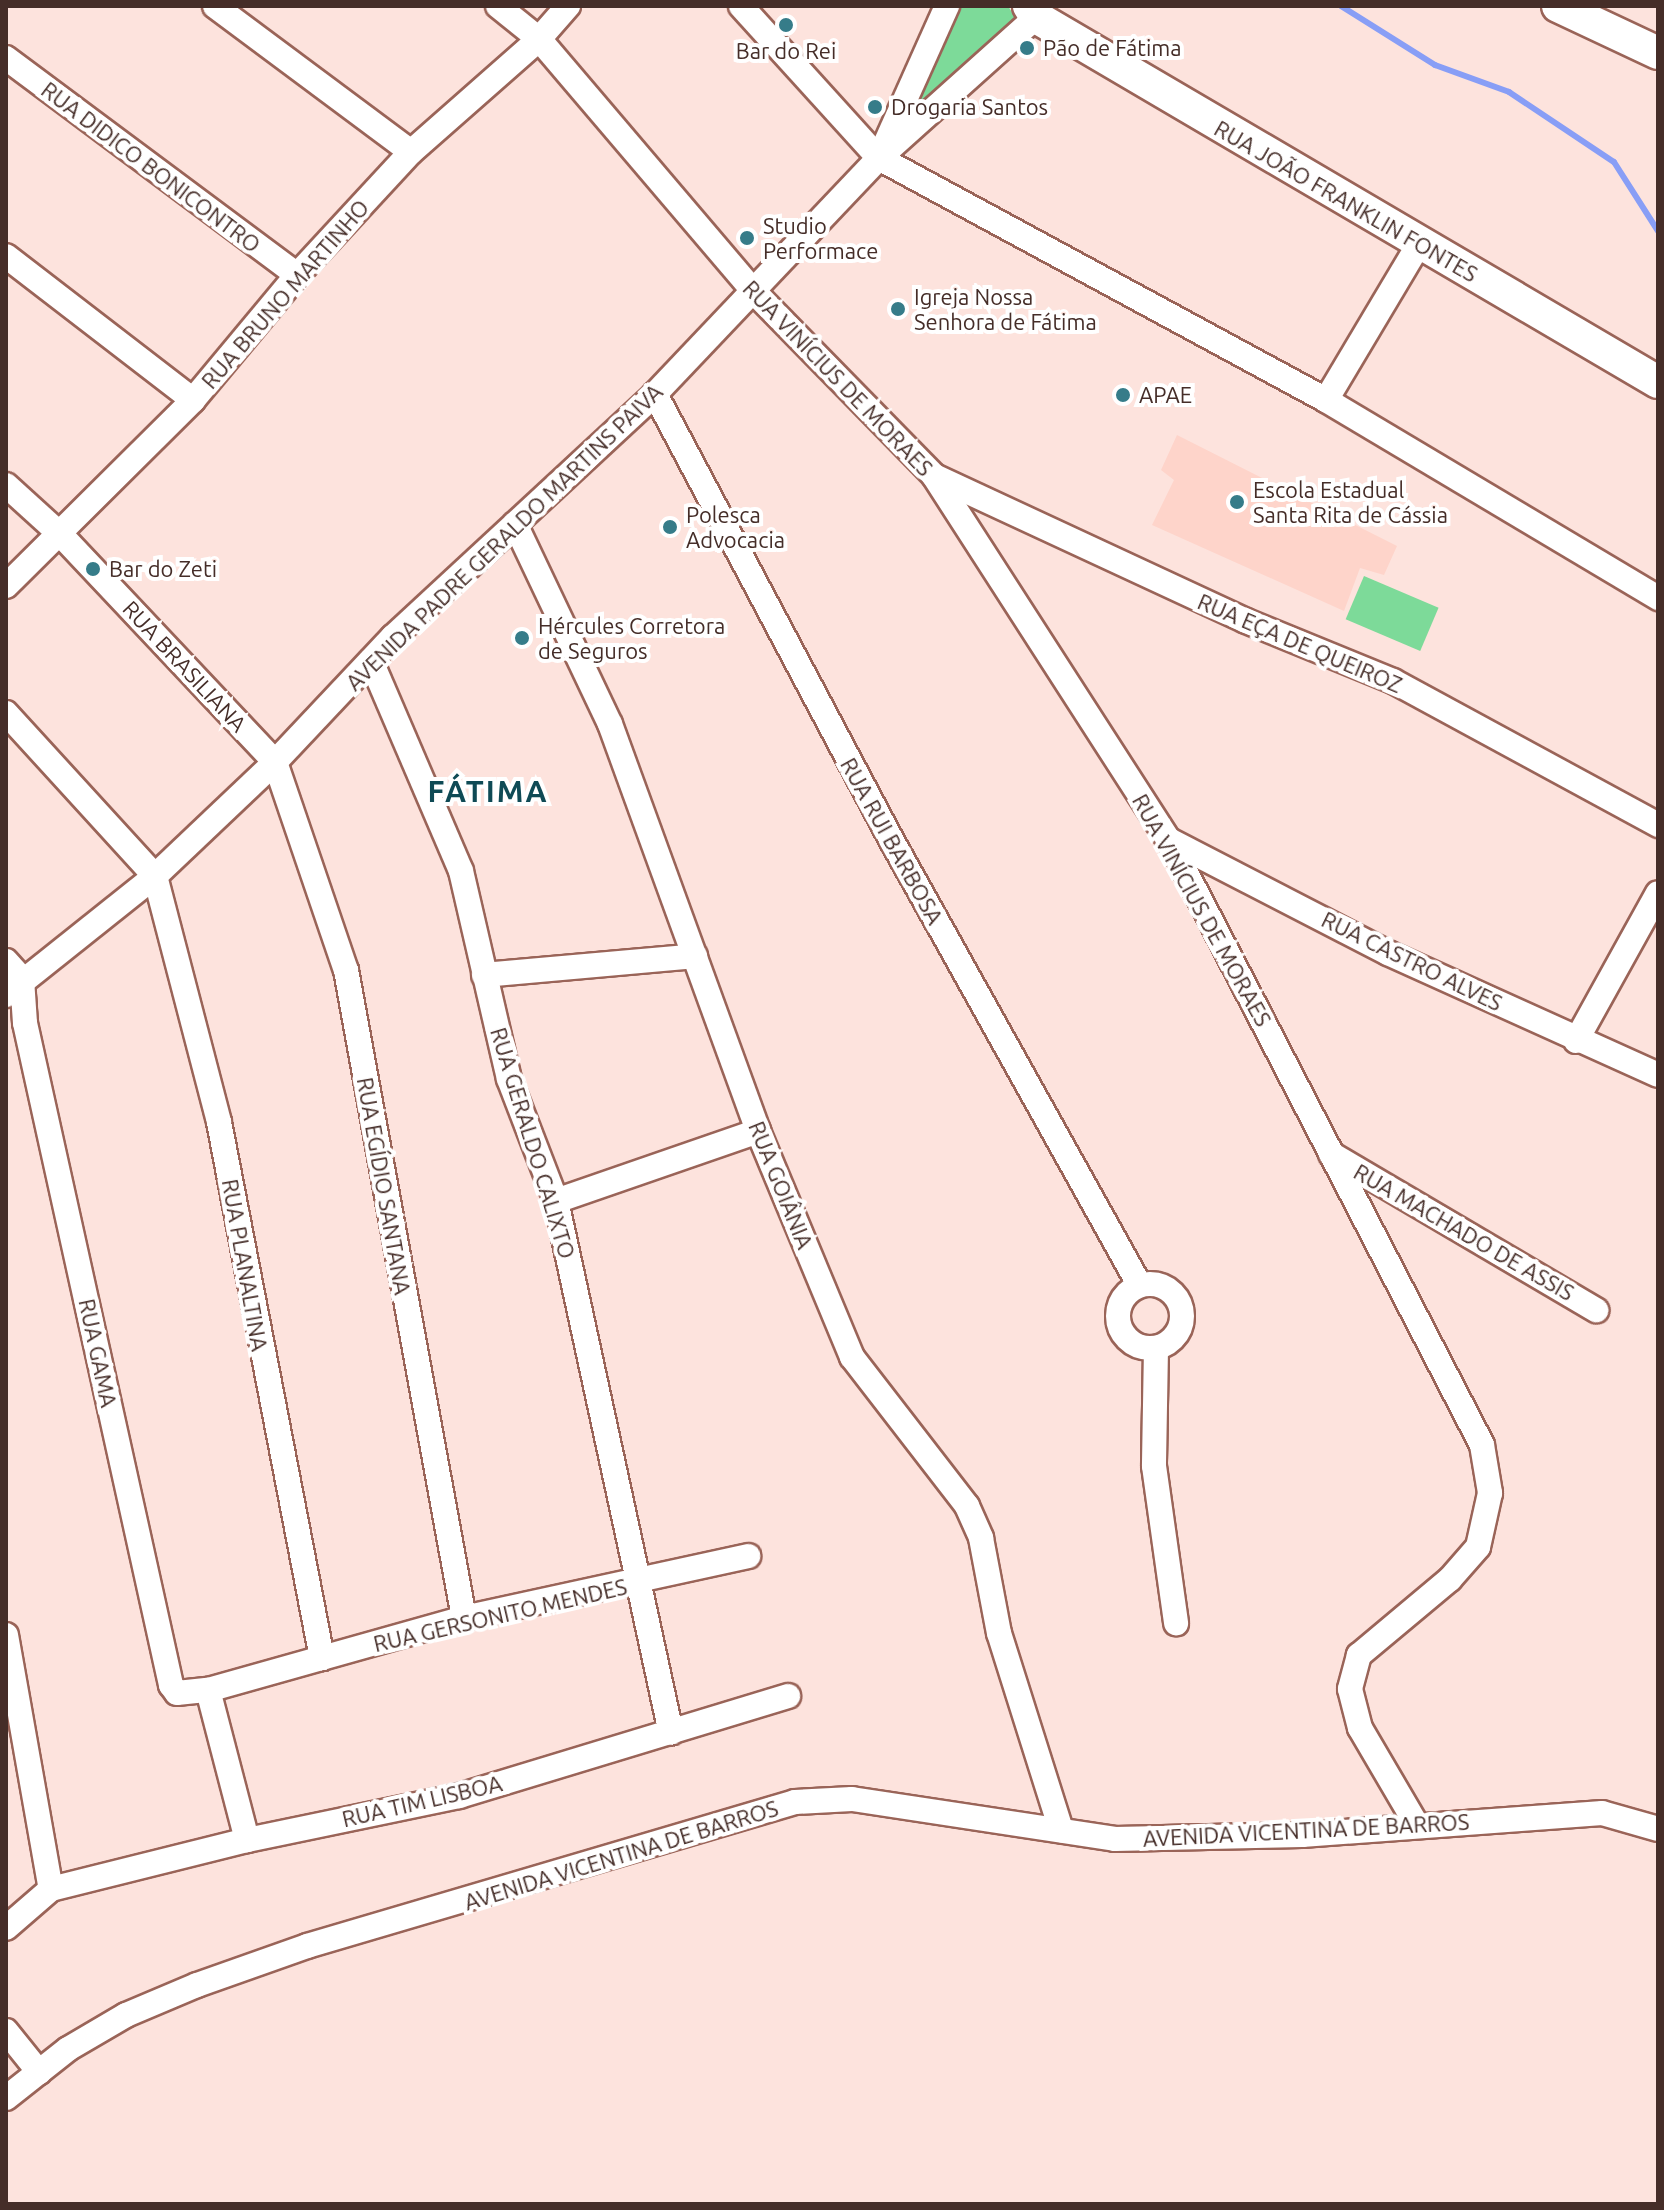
<!DOCTYPE html>
<html>
<head>
<meta charset="utf-8">
<style>
  body { margin:0 }
  #map { position:relative; width:1664px; height:2210px; overflow:hidden; background:#fde3dd; font-family:Ubuntu,sans-serif }
  div>[style] { position:absolute }
  .built>* { inset:0; background:#fed4ca }
  .green>* { inset:0; background:#7dda99; transform-origin:0 0 }
  .stream>* { height:6px; margin:-3px; padding:0 3px; transform-origin:3px; border-radius:3px; background:#889ef6 }
  .roads { filter:drop-shadow(2px 0 #9a6458) drop-shadow(-2px 0 #9a6458) drop-shadow(0 2px #9a6458) drop-shadow(0 -2px #9a6458) }
  .minor>* { height:24px; margin:-12px; padding:0 12px; transform-origin:12px; border-radius:12px; background:#fff }
  .minor>.ring { margin:-12px; padding:0; box-sizing:content-box; background:none; border:24px solid #fff; border-radius:50% }
  .tertiary>* { height:32px; margin:-16px; padding:0 16px; transform-origin:16px; border-radius:16px; background:#fff }
  .dots>* { width:22px; height:22px; translate:-50% -50%; box-sizing:border-box; border:4px solid #fff; border-radius:50% }
  span { translate:-50% -50%; white-space:nowrap; text-align:center; line-height:1.15; -webkit-text-stroke:8px #fff; paint-order:stroke }
  .poi-label { font-size:22px; color:#452d28 }
  .left { translate:0 -50%; text-align:left }
  .street-label { font-size:22px; color:#452d28 }
  .district-label { font-size:30px; color:#0f4a55; font-weight:700; letter-spacing:2px }
  .frame { position:absolute; inset:0; border:8px solid #452d28; pointer-events:none }
</style>
</head>
<body>
<div id="map">
  <div class="built">
    <i style="clip-path:polygon(1177px 435px,1397px 546px,1384px 575px,1360px 568px,1344px 611px,1152px 525px,1174px 480px,1161px 470px)"></i>
  </div>
  <div class="green">
    <i style="clip-path:polygon(956px 6px,1008px 6px,1017px 20px,924px 104px,916px 96px)"></i>
    <i style="left:1364px;top:576px;width:81px;height:47px;rotate:23deg"></i>
  </div>
  <div class="stream">
    <i style="left:1341px;top:6px;width:111px;rotate:32.1deg"></i>
    <i style="left:1435px;top:65px;width:79px;rotate:20deg"></i>
    <i style="left:1509px;top:92px;width:126px;rotate:33.7deg"></i>
    <i style="left:1614px;top:162px;width:82px;rotate:57.5deg"></i>
  </div>
  <div class="roads">
    <div class="minor">
      <i style="left:215px;top:6px;width:244px;rotate:36.7deg"></i>
      <i style="left:498px;top:6px;width:53px;rotate:38.8deg"></i>
      <i style="left:539px;top:39px;width:333px;rotate:49.6deg"></i>
      <i style="left:755px;top:293px;width:256px;rotate:45.6deg"></i>
      <i style="left:934px;top:476px;width:433px;rotate:57.2deg"></i>
      <i style="left:1169px;top:840px;width:681px;rotate:62.64deg"></i>
      <i style="left:1482px;top:1445px;width:49px;rotate:80.5deg"></i>
      <i style="left:1490px;top:1493px;width:55px;rotate:102.5deg"></i>
      <i style="left:1478px;top:1547px;width:43px;rotate:131.2deg"></i>
      <i style="left:1450px;top:1579px;width:119px;rotate:140.1deg"></i>
      <i style="left:1359px;top:1655px;width:35px;rotate:105deg"></i>
      <i style="left:1350px;top:1689px;width:40px;rotate:75.6deg"></i>
      <i style="left:1360px;top:1728px;width:113px;rotate:59.6deg"></i>
      <i style="left:741px;top:6px;width:205px;rotate:47.8deg"></i>
      <i style="left:879px;top:158px;width:508px;rotate:28.43deg"></i>
      <i style="left:1326px;top:400px;width:387px;rotate:30.8deg"></i>
      <i style="left:6px;top:58px;width:363px;rotate:36.7deg"></i>
      <i style="left:883px;top:149px;width:157px;rotate:-65.9deg"></i>
      <i style="left:6px;top:256px;width:236px;rotate:37.6deg"></i>
      <i style="left:655px;top:394px;width:506px;rotate:62.07deg"></i>
      <i style="left:892px;top:841px;width:507px;rotate:60.86deg"></i>
      <i style="left:1326px;top:400px;width:182px;rotate:-59.2deg"></i>
      <i style="left:934px;top:476px;width:344px;rotate:24.9deg"></i>
      <i style="left:1246px;top:621px;width:159px;rotate:22.2deg"></i>
      <i style="left:1393px;top:681px;width:302px;rotate:28.5deg"></i>
      <i style="left:6px;top:485px;width:76px;rotate:42.3deg"></i>
      <i style="left:62px;top:536px;width:311px;rotate:46.7deg"></i>
      <i style="left:275px;top:762px;width:220px;rotate:71.2deg"></i>
      <i style="left:346px;top:970px;width:659px;rotate:79.68deg"></i>
      <i style="left:515px;top:524px;width:221px;rotate:64.6deg"></i>
      <i style="left:610px;top:724px;width:433px;rotate:70deg"></i>
      <i style="left:758px;top:1131px;width:245px;rotate:67.4deg"></i>
      <i style="left:852px;top:1357px;width:188px;rotate:52.3deg"></i>
      <i style="left:967px;top:1506px;width:35px;rotate:66deg"></i>
      <i style="left:981px;top:1538px;width:97px;rotate:79.3deg"></i>
      <i style="left:999px;top:1633px;width:207px;rotate:72.5deg"></i>
      <i style="left:6px;top:586px;width:264px;rotate:-44.8deg"></i>
      <i style="left:193px;top:400px;width:163px;rotate:-50.2deg"></i>
      <i style="left:297px;top:275px;width:168px;rotate:-47.2deg"></i>
      <i style="left:411px;top:152px;width:171px;rotate:-41.4deg"></i>
      <i style="left:539px;top:39px;width:44px;rotate:-48.7deg"></i>
      <i style="left:371px;top:661px;width:228px;rotate:66.8deg"></i>
      <i style="left:461px;top:871px;width:213px;rotate:77deg"></i>
      <i style="left:509px;top:1079px;width:131px;rotate:68.9deg"></i>
      <i style="left:556px;top:1201px;width:544px;rotate:77.8deg"></i>
      <i style="left:6px;top:713px;width:221px;rotate:47.6deg"></i>
      <i style="left:155px;top:876px;width:254px;rotate:75.4deg"></i>
      <i style="left:219px;top:1122px;width:546px;rotate:79.12deg"></i>
      <i style="left:1169px;top:840px;width:246px;rotate:27.3deg"></i>
      <i style="left:1388px;top:953px;width:296px;rotate:24.3deg"></i>
      <i style="left:6px;top:961px;width:24px;rotate:48deg"></i>
      <i style="left:22px;top:979px;width:44px;rotate:86.1deg"></i>
      <i style="left:25px;top:1023px;width:678px;rotate:77.56deg"></i>
      <i style="left:171px;top:1685px;width:10px;rotate:53deg"></i>
      <i style="left:177px;top:1693px;width:31px;rotate:-6deg"></i>
      <i style="left:208px;top:1690px;width:266px;rotate:-15.7deg"></i>
      <i style="left:464px;top:1618px;width:291px;rotate:-12.3deg"></i>
      <i style="left:484px;top:975px;width:212px;rotate:-5.1deg"></i>
      <i style="left:6px;top:995px;width:191px;rotate:-38.6deg"></i>
      <i style="left:155px;top:876px;width:166px;rotate:-43.5deg"></i>
      <i style="left:275px;top:762px;width:172px;rotate:-46.7deg"></i>
      <i style="left:393px;top:637px;width:357px;rotate:-42.8deg"></i>
      <i style="left:655px;top:394px;width:325px;rotate:-46.5deg"></i>
      <i style="left:879px;top:158px;width:211px;rotate:-41.9deg"></i>
      <i style="left:1576px;top:1041px;width:169px;rotate:-61deg"></i>
      <i style="left:1331px;top:1154px;width:308px;rotate:30.5deg"></i>
      <i style="left:556px;top:1201px;width:214px;rotate:-19.1deg"></i>
      <i class="ring" style="left:1118px;top:1284px;width:40px;height:40px"></i>
      <i style="left:1156px;top:1348px;width:118px;rotate:91deg"></i>
      <i style="left:1154px;top:1466px;width:159px;rotate:82deg"></i>
      <i style="left:6px;top:1635px;width:258px;rotate:80deg"></i>
      <i style="left:208px;top:1690px;width:155px;rotate:75.4deg"></i>
      <i style="left:6px;top:1928px;width:60px;rotate:-40.9deg"></i>
      <i style="left:51px;top:1889px;width:202px;rotate:-14deg"></i>
      <i style="left:247px;top:1840px;width:217px;rotate:-11.7deg"></i>
      <i style="left:459px;top:1796px;width:344px;rotate:-16.9deg"></i>
      <i style="left:6px;top:2031px;width:53px;rotate:51.2deg"></i>
      <i style="left:6px;top:2098px;width:79px;rotate:-38.3deg"></i>
      <i style="left:68px;top:2049px;width:67px;rotate:-30.4deg"></i>
      <i style="left:126px;top:2015px;width:77px;rotate:-22.9deg"></i>
      <i style="left:197px;top:1985px;width:117px;rotate:-19.5deg"></i>
      <i style="left:307px;top:1946px;width:509px;rotate:-16.44deg"></i>
      <i style="left:795px;top:1802px;width:57px;rotate:-3deg"></i>
      <i style="left:852px;top:1799px;width:266px;rotate:8.6deg"></i>
      <i style="left:1115px;top:1839px;width:187px;rotate:-1.2deg"></i>
      <i style="left:1302px;top:1835px;width:301px;rotate:-4.2deg"></i>
      <i style="left:1602px;top:1813px;width:58px;rotate:15.9deg"></i>
    </div>
    <div class="tertiary">
      <i style="left:1029px;top:6px;width:13px;rotate:58deg"></i>
      <i style="left:1036px;top:17px;width:721px;rotate:30.41deg"></i>
      <i style="left:1558px;top:6px;width:110px;rotate:25.2deg"></i>
    </div>
  </div>
  <div class="dots">
    <i style="left:786px;top:25px;background:#367c89"></i>
    <i style="left:1027px;top:48px;background:#367c89"></i>
    <i style="left:875px;top:107px;background:#367c89"></i>
    <i style="left:747px;top:238px;background:#367c89"></i>
    <i style="left:898px;top:309px;background:#367c89"></i>
    <i style="left:1123px;top:395px;background:#367c89"></i>
    <i style="left:1237px;top:502px;background:#367c89"></i>
    <i style="left:670px;top:527px;background:#367c89"></i>
    <i style="left:93px;top:569px;background:#367c89"></i>
    <i style="left:522px;top:638px;background:#367c89"></i>
  </div>
  <div class="poi-label">
    <span class="left" style="left:1043px;top:48px">Pão de Fátima</span>
    <span style="left:786px;top:51px">Bar do Rei</span>
    <span class="left" style="left:891px;top:107px">Drogaria Santos</span>
    <span class="left" style="left:763px;top:238px">Studio<br>Performace</span>
    <span class="left" style="left:914px;top:309px">Igreja Nossa<br>Senhora de Fátima</span>
    <span class="left" style="left:1139px;top:395px">APAE</span>
    <span class="left" style="left:1253px;top:502px">Escola Estadual<br>Santa Rita de Cássia</span>
    <span class="left" style="left:686px;top:527px">Polesca<br>Advocacia</span>
    <span class="left" style="left:109px;top:569px">Bar do Zeti</span>
    <span class="left" style="left:538px;top:638px">Hércules Corretora<br>de Seguros</span>
  </div>
  <div class="street-label">
    <span style="left:151px;top:167px;rotate:37deg">RUA DIDICO BONICONTRO</span>
    <span style="left:1346px;top:201px;rotate:30deg">RUA JOÃO FRANKLIN FONTES</span>
    <span style="left:285px;top:294px;rotate:-49deg">RUA BRUNO MARTINHO</span>
    <span style="left:838px;top:378px;rotate:46deg">RUA VINÍCIUS DE MORAES</span>
    <span style="left:504px;top:537px;rotate:-44deg">AVENIDA PADRE GERALDO MARTINS PAIVA</span>
    <span style="left:1300px;top:643px;rotate:23deg">RUA EÇA DE QUEIROZ</span>
    <span style="left:185px;top:666px;rotate:47deg">RUA BRASILIANA</span>
    <span style="left:892px;top:841px;rotate:61deg">RUA RUI BARBOSA</span>
    <span style="left:1202px;top:910px;rotate:61deg">RUA VINÍCIUS DE MORAES</span>
    <span style="left:1412px;top:961px;rotate:26deg">RUA CASTRO ALVES</span>
    <span style="left:533px;top:1143px;rotate:73deg">RUA GERALDO CALIXTO</span>
    <span style="left:781px;top:1185px;rotate:68deg">RUA GOIÂNIA</span>
    <span style="left:384px;top:1186px;rotate:80deg">RUA EGÍDIO SANTANA</span>
    <span style="left:1464px;top:1232px;rotate:30deg">RUA MACHADO DE ASSIS</span>
    <span style="left:245px;top:1265px;rotate:80deg">RUA PLANALTINA</span>
    <span style="left:98px;top:1353px;rotate:78deg">RUA GAMA</span>
    <span style="left:500px;top:1615px;rotate:-13deg">RUA GERSONITO MENDES</span>
    <span style="left:422px;top:1801px;rotate:-13deg">RUA TIM LISBOA</span>
    <span style="left:1306px;top:1830px;rotate:-3deg">AVENIDA VICENTINA DE BARROS</span>
    <span style="left:621px;top:1855px;rotate:-17deg">AVENIDA VICENTINA DE BARROS</span>
  </div>
  <div class="district-label">
    <span style="left:488px;top:791px">FÁTIMA</span>
  </div>
  <div class="frame"></div>
</div>
</body>
</html>
